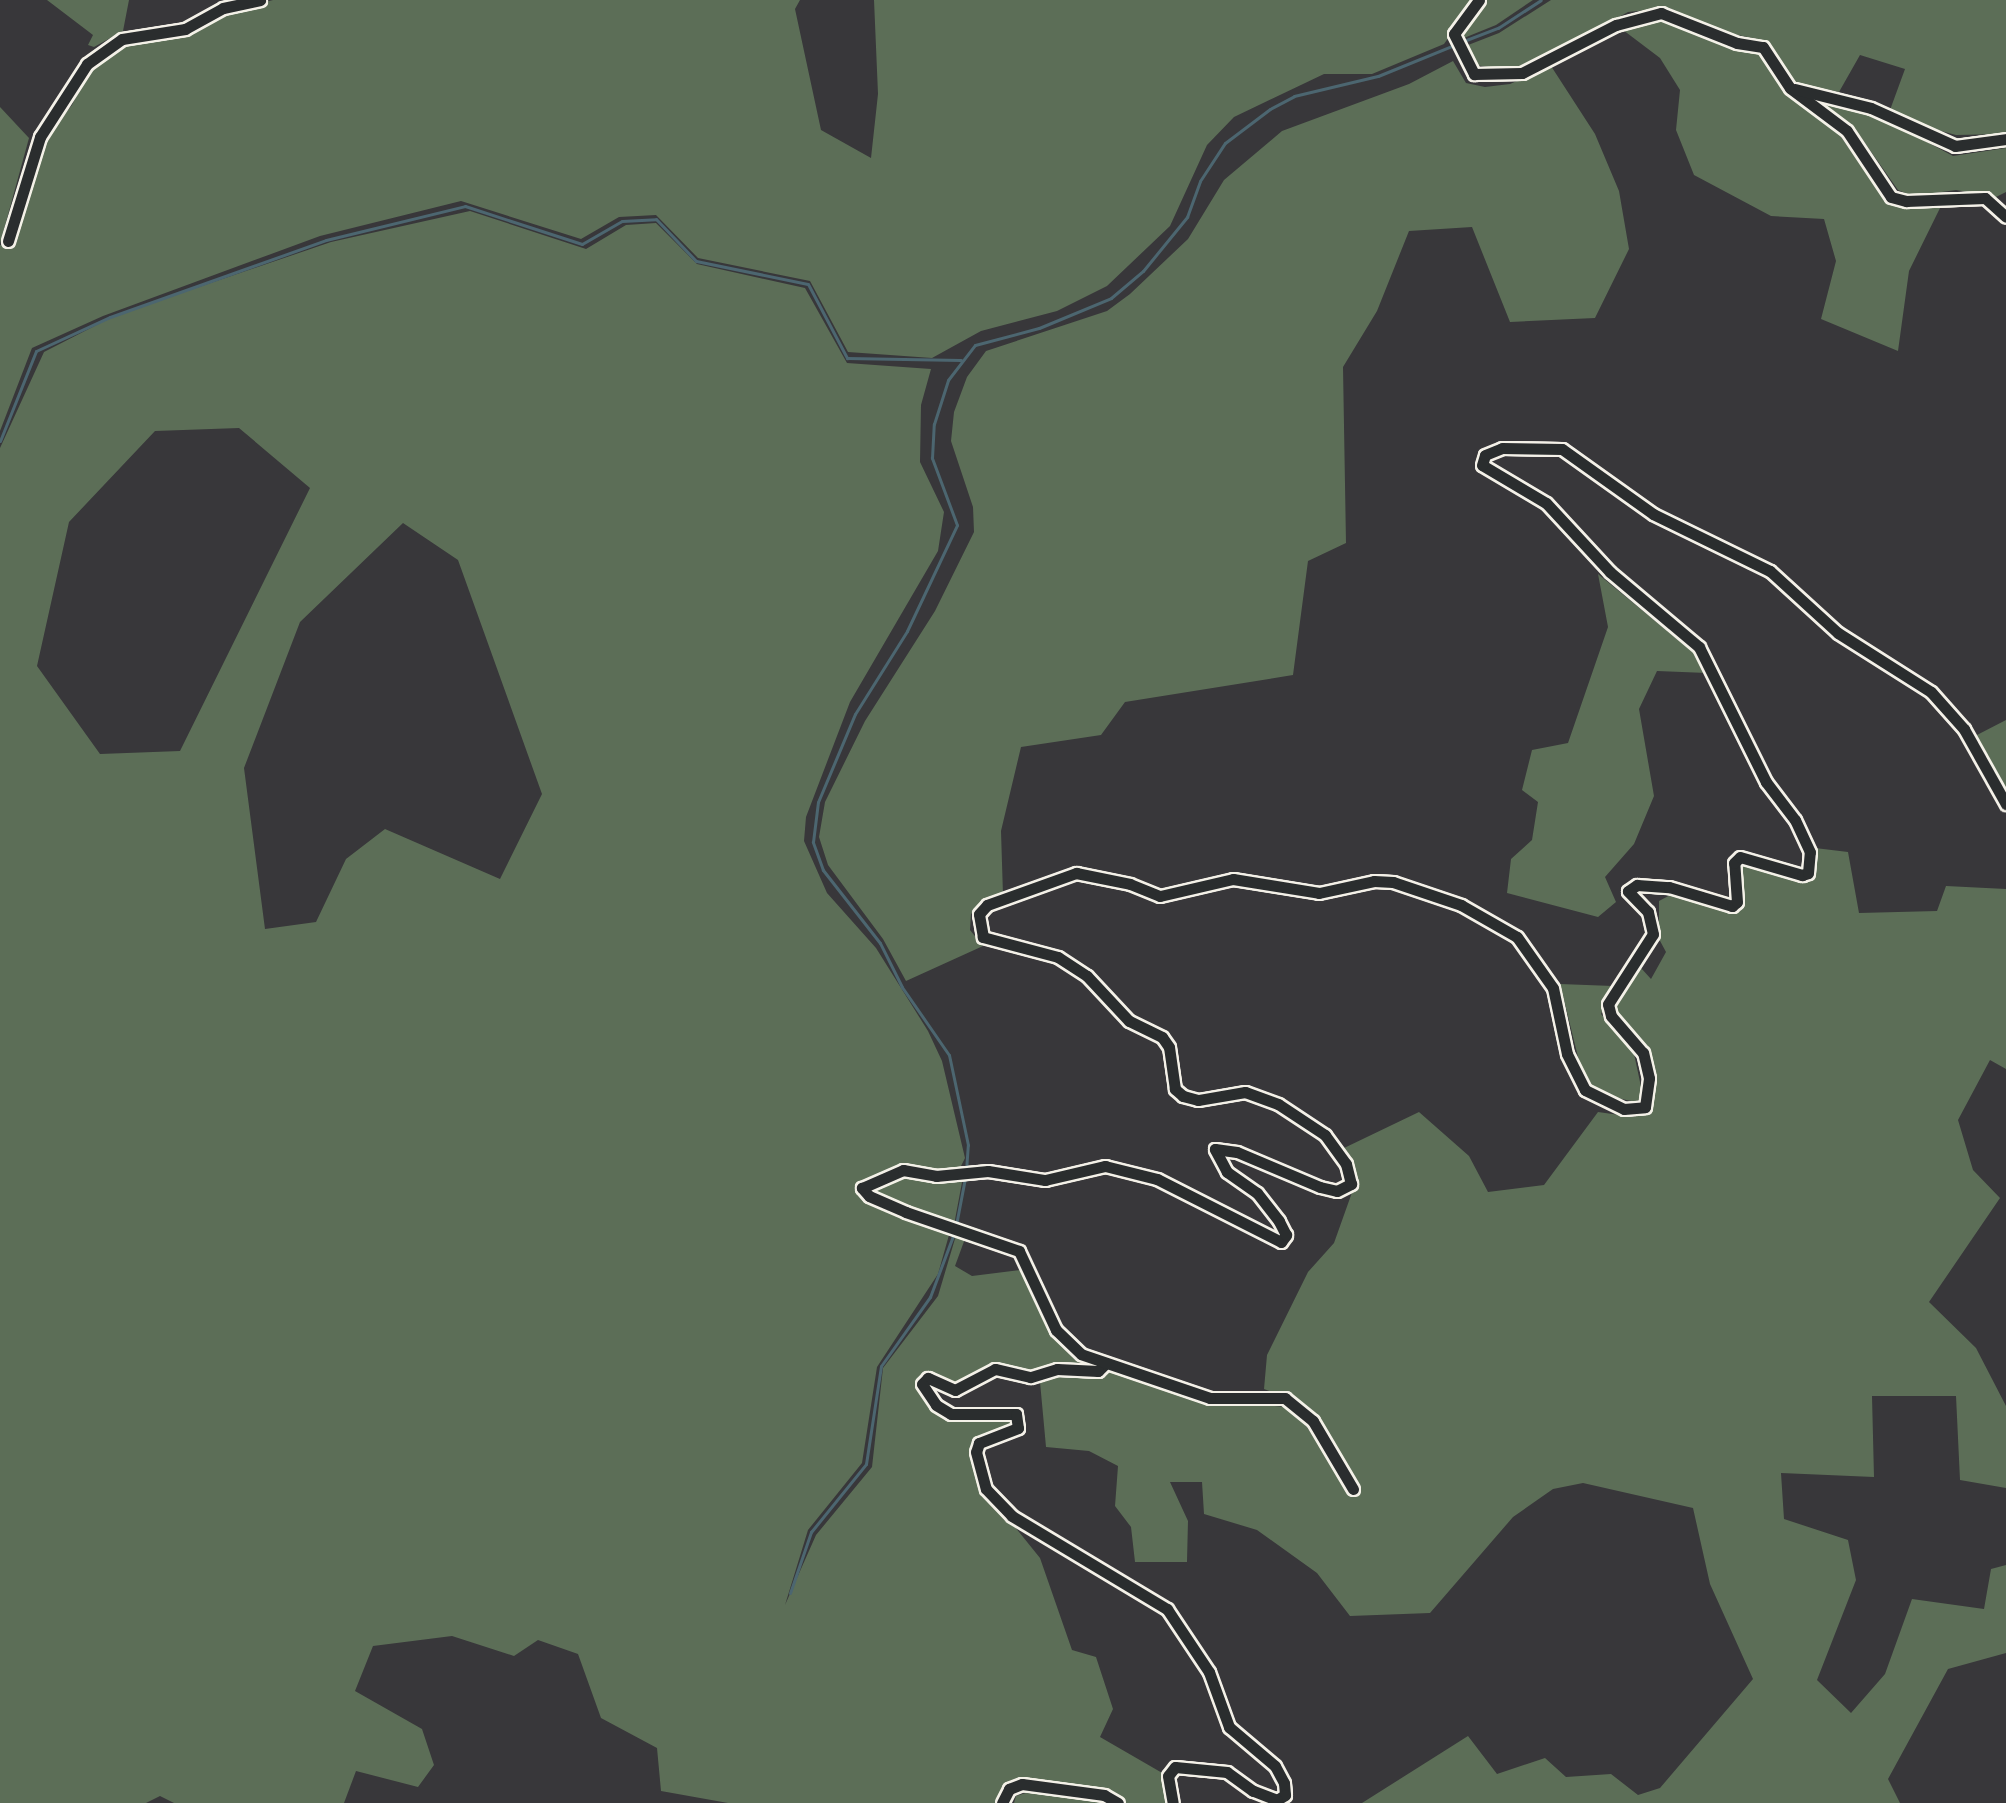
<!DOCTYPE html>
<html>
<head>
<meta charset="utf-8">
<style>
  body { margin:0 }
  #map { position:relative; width:2006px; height:1803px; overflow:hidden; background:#38373a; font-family:"Patrick Hand",sans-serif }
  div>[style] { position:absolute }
  .green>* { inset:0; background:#5c6e57 }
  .stream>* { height:3px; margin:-1.5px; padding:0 1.5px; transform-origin:1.5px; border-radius:1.5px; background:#4c6670 }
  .roads { filter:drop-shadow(2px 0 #f4f1e8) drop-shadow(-2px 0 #f4f1e8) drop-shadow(0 2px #f4f1e8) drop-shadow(0 -2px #f4f1e8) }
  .minor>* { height:11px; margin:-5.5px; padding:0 5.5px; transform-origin:5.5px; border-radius:5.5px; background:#2a2d2e }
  span { translate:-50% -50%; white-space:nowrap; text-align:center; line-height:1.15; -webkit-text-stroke:8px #2a2d2e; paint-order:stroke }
</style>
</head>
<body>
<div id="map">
  <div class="green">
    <i style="clip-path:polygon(47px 0,129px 0,123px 31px,94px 47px,88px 45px,93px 35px)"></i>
    <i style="clip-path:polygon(273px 0,800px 0,795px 9px,821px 130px,871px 158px,878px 94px,874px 0,1475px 0,1444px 44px,1372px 74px,1324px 74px,1234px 117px,1207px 145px,1170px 226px,1107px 286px,1057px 311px,981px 331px,932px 358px,848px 352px,810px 281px,698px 258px,656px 215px,619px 217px,581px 239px,461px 201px,320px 236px,103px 316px,32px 348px,0 431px,0 245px,12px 246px,46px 138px,72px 105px,91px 66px,124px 40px)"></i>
    <i style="clip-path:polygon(1486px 0,1533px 0,1496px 25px,1459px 40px,1463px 24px)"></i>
    <i style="clip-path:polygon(1551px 0,2006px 0,2006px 134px,1956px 135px,1915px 124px,1890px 110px,1905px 69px,1860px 55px,1839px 92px,1793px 83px,1772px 47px,1761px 40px,1724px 32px,1669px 8px,1628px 12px,1529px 66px,1509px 70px,1475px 65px,1463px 47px,1499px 33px)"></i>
    <i style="clip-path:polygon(1646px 21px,1663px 21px,1761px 52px,1790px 94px,1837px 131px,1883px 197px,1912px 209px,1942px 204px,1909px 271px,1898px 351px,1821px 319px,1836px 261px,1824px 219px,1771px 216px,1694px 175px,1676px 130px,1680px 90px,1660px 58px,1623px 30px)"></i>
    <i style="clip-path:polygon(1453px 61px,1466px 83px,1485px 87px,1510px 84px,1551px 66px,1595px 134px,1619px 191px,1629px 249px,1595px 318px,1510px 322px,1472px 227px,1409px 231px,1377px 311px,1343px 367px,1346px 543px,1308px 561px,1293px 675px,1125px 702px,1101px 735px,1021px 747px,1001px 831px,1003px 895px,984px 901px,971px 914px,970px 930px,983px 946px,906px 981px,883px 939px,828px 865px,819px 837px,825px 802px,865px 721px,935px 611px,974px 532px,973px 507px,951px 441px,954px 412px,967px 377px,986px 351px,1107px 311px,1130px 294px,1188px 239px,1224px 180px,1282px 131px,1409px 84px)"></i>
    <i style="clip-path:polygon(1805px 97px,1871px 112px,1953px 156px,2006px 148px,2006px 192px,1996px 197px,1956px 190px,1913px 196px,1898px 190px,1860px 136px,1838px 114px)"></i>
    <i style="clip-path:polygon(0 107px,29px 138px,0 244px)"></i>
    <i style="clip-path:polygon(evenodd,470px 211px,586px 249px,626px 225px,656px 223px,697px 264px,805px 288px,847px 363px,931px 369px,921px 405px,920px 462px,944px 512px,938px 551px,850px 702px,806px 817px,804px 841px,827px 893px,876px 948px,928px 1031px,942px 1061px,965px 1158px,959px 1170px,900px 1167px,868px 1178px,858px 1192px,901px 1217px,949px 1235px,938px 1274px,877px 1367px,862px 1463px,808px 1530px,785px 1605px,816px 1535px,872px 1467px,883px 1368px,938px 1296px,957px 1232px,966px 1236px,955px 1266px,972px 1276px,1021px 1270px,1056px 1340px,1097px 1364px,1094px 1370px,1024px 1372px,985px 1368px,953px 1386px,935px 1378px,920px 1387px,955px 1418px,1013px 1417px,1017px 1422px,976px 1447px,981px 1485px,1040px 1558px,1072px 1650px,1096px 1657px,1113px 1709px,1100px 1737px,1164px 1774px,1169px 1803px,1123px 1803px,1021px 1780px,998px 1803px,728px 1803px,661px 1791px,657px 1748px,601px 1718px,578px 1654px,538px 1640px,514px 1656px,452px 1636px,373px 1646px,355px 1691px,422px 1729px,434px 1765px,418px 1787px,356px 1771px,344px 1803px,174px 1803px,160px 1796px,146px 1803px,0 1803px,0 448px,44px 352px,114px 316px,331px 242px,470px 211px,239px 428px,310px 488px,180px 751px,100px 754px,37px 666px,69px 522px,155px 431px,239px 428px,470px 211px,403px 523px,458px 560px,542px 794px,500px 879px,385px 829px,346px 859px,316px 922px,265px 929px,244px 768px,300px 622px,403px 523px)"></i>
    <i style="clip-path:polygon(1598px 574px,1693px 652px,1707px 673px,1657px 671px,1639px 709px,1654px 796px,1634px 844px,1605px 877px,1616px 902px,1598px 917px,1507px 893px,1511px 859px,1532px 840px,1538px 802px,1522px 790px,1532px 750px,1568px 743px,1608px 627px)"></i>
    <i style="clip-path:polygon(2006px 720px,2006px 792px,1975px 736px)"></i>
    <i style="clip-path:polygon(1815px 848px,1848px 852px,1859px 913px,1937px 911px,1946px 886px,2006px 889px,2006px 1069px,1990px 1060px,1958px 1120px,1973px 1170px,2000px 1198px,1929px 1302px,1976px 1348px,2006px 1406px,2006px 1488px,1960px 1480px,1956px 1396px,1872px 1396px,1874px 1477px,1781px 1473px,1784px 1519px,1848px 1540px,1856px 1580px,1817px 1680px,1851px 1713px,1885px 1674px,1912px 1599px,1984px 1609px,1991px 1569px,2006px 1565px,2006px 1653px,1948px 1669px,1888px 1779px,1900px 1803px,1362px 1803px,1468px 1736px,1497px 1774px,1545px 1758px,1566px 1777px,1611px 1774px,1638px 1795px,1660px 1788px,1753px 1679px,1710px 1584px,1693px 1508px,1583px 1483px,1553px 1489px,1513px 1517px,1430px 1613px,1350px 1616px,1317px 1573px,1257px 1530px,1204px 1514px,1202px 1482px,1170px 1482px,1188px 1521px,1187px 1562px,1135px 1562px,1131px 1527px,1115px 1506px,1118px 1466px,1089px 1451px,1046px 1447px,1040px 1382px,1061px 1373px,1100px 1377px,1109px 1369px,1194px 1398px,1294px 1408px,1352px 1494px,1315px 1417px,1302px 1403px,1264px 1389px,1267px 1355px,1308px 1272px,1334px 1243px,1355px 1184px,1342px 1149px,1419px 1112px,1469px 1156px,1488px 1192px,1544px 1185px,1598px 1112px,1634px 1117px,1650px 1105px,1651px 1067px,1613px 1005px,1641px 968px,1651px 979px,1666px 952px,1659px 939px,1659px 901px,1674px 893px,1732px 910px,1740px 863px,1802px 879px,1812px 877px)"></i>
    <i style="clip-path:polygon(1560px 984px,1613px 986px,1601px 1014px,1633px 1049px,1643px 1096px,1636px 1102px,1598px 1094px,1584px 1081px)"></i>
    <i style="clip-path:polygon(905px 1174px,944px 1181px,963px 1177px,954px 1225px,868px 1189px)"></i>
    <i style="clip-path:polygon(1026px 1793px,1090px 1796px,1105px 1803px,1014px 1803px,1016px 1796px)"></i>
  </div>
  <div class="stream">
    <i style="left:1461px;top:42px;width:40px;rotate:-21deg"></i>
    <i style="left:1498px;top:28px;width:51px;rotate:-33.1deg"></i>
    <i style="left:0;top:441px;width:97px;rotate:-68.2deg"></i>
    <i style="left:36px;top:351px;width:81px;rotate:-24.7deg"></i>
    <i style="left:110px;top:317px;width:229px;rotate:-19.6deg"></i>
    <i style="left:326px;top:240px;width:143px;rotate:-13.7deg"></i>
    <i style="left:465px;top:206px;width:123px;rotate:18deg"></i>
    <i style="left:582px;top:244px;width:46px;rotate:-29.9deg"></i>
    <i style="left:622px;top:221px;width:34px;rotate:-3deg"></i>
    <i style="left:656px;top:219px;width:58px;rotate:46.4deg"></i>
    <i style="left:696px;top:261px;width:114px;rotate:11.6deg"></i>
    <i style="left:808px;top:284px;width:84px;rotate:62.2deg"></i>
    <i style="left:847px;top:358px;width:114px;rotate:1deg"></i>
    <i style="left:966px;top:1171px;width:26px;rotate:-86deg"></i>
    <i style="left:968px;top:1145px;width:92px;rotate:-101.9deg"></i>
    <i style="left:949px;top:1055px;width:83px;rotate:-124.7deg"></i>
    <i style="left:902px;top:987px;width:49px;rotate:-116.6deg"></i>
    <i style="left:880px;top:943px;width:93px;rotate:-128deg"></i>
    <i style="left:823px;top:870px;width:30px;rotate:-110deg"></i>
    <i style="left:813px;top:842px;width:40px;rotate:-82.9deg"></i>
    <i style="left:818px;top:802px;width:95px;rotate:-67.2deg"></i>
    <i style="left:855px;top:714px;width:98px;rotate:-57.9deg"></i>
    <i style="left:907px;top:631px;width:117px;rotate:-64.7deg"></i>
    <i style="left:957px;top:525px;width:72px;rotate:-110.5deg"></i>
    <i style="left:932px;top:458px;width:34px;rotate:-87deg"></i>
    <i style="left:934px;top:424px;width:46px;rotate:-72.3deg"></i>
    <i style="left:948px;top:380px;width:44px;rotate:-52.4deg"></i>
    <i style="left:975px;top:345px;width:66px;rotate:-14.9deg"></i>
    <i style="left:1039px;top:328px;width:78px;rotate:-22.6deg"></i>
    <i style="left:1111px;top:298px;width:42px;rotate:-40.2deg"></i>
    <i style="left:1143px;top:271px;width:70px;rotate:-50.8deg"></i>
    <i style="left:1187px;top:217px;width:38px;rotate:-70deg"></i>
    <i style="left:1200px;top:181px;width:45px;rotate:-56.7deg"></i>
    <i style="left:1225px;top:143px;width:56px;rotate:-37.1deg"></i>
    <i style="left:1270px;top:109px;width:27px;rotate:-28deg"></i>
    <i style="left:1294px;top:96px;width:86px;rotate:-13.4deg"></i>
    <i style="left:1378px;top:76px;width:82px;rotate:-22.2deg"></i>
    <i style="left:956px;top:1225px;width:48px;rotate:-79.2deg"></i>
    <i style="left:790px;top:1593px;width:65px;rotate:-71deg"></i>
    <i style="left:811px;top:1532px;width:87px;rotate:-51deg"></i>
    <i style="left:866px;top:1464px;width:99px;rotate:-81.3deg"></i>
    <i style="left:881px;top:1366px;width:85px;rotate:-54.6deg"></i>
    <i style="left:930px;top:1297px;width:68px;rotate:-69.4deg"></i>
  </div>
  <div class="roads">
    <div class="minor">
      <i style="left:1479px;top:0;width:42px;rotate:126.3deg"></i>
      <i style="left:1454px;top:34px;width:45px;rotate:63.4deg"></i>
      <i style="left:1474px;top:74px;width:48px;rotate:-1.2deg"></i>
      <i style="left:1522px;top:73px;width:106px;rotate:-27.1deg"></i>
      <i style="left:1616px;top:25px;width:47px;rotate:-14.9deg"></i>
      <i style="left:1661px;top:13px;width:82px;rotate:21.5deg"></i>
      <i style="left:1737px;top:43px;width:26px;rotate:9deg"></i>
      <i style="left:1763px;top:47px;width:49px;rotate:56.6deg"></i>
      <i style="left:1790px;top:88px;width:71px;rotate:37deg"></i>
      <i style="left:1847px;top:131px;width:79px;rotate:56.3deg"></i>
      <i style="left:1891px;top:197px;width:16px;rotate:15deg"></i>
      <i style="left:1906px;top:201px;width:79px;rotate:-2.2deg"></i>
      <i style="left:1985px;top:198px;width:28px;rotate:42deg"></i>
      <i style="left:1795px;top:89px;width:78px;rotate:14deg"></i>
      <i style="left:1871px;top:108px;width:92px;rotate:24.3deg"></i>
      <i style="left:1955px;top:146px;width:51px;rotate:-7.8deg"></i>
      <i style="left:8px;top:241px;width:109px;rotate:-72.9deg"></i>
      <i style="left:40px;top:137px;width:87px;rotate:-57.2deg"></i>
      <i style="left:87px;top:64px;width:43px;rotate:-35.5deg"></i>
      <i style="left:122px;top:39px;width:64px;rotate:-9deg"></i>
      <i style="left:185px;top:29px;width:43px;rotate:-28.9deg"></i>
      <i style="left:223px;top:8px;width:38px;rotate:-12deg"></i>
      <i style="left:1105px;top:1364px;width:10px;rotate:135deg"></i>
      <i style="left:1098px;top:1371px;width:41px;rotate:-177.2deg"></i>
      <i style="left:1057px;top:1369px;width:28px;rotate:163deg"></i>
      <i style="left:1030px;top:1377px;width:36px;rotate:-167deg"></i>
      <i style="left:995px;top:1369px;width:45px;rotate:152.3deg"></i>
      <i style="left:955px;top:1390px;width:30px;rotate:-156deg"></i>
      <i style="left:928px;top:1378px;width:8px;rotate:135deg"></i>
      <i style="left:922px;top:1384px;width:25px;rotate:56deg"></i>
      <i style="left:936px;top:1405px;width:17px;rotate:31deg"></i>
      <i style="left:951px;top:1414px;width:65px"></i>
      <i style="left:1016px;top:1414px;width:14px;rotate:82deg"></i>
      <i style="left:1018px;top:1428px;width:42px;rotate:159deg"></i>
      <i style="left:979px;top:1443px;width:9px;rotate:108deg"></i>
      <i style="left:976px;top:1452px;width:38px;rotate:75deg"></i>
      <i style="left:986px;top:1489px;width:37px;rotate:46deg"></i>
      <i style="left:1012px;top:1516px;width:181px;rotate:31deg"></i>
      <i style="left:1167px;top:1609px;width:76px;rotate:56.3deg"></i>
      <i style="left:1209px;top:1672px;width:59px;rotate:70deg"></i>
      <i style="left:1229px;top:1727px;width:60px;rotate:40.3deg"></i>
      <i style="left:1275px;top:1766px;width:19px;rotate:62deg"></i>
      <i style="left:1284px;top:1783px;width:12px;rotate:85deg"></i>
      <i style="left:1285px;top:1795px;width:9px;rotate:148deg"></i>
      <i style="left:1277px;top:1800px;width:26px;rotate:-159deg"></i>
      <i style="left:1253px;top:1791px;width:32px;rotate:-144deg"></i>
      <i style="left:1227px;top:1772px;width:52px;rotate:-174.5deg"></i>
      <i style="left:1175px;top:1767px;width:11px;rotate:128deg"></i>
      <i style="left:1168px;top:1776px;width:27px;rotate:80deg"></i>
      <i style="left:1353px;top:1489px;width:79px;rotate:-120.5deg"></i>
      <i style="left:1313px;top:1421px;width:36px;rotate:-141deg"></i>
      <i style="left:1285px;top:1398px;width:75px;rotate:180deg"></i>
      <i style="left:1210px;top:1398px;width:136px;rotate:-161.2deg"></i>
      <i style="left:1081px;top:1354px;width:35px;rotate:-136deg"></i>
      <i style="left:1056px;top:1330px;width:87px;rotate:-115.1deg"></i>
      <i style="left:1019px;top:1251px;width:120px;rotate:-161deg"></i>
      <i style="left:906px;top:1212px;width:40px;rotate:-156.6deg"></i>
      <i style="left:869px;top:1196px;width:11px;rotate:-131deg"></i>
      <i style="left:862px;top:1188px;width:45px;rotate:-23.7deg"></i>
      <i style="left:903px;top:1170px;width:34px;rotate:10deg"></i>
      <i style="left:936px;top:1176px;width:52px;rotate:-5.5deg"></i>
      <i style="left:988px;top:1171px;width:58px;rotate:9deg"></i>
      <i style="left:1045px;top:1180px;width:62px;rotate:-13.1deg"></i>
      <i style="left:1105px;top:1166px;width:54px;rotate:14deg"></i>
      <i style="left:1157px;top:1179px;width:139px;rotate:26.9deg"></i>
      <i style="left:1281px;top:1242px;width:9px;rotate:-54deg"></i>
      <i style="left:1286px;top:1235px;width:16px;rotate:-117deg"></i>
      <i style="left:1279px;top:1221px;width:36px;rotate:-128deg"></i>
      <i style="left:1257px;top:1193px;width:37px;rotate:-145deg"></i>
      <i style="left:1227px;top:1172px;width:26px;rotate:-118deg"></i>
      <i style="left:1215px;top:1149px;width:22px;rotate:8deg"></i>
      <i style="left:1237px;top:1152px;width:90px;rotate:22.9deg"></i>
      <i style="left:1320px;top:1187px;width:17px;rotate:13deg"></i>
      <i style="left:1337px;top:1191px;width:16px;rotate:-27deg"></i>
      <i style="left:1351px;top:1184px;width:21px;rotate:-104deg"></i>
      <i style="left:1346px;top:1164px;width:36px;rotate:-126deg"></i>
      <i style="left:1325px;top:1135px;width:56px;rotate:-146.6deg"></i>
      <i style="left:1278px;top:1104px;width:35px;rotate:-160deg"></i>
      <i style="left:1245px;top:1092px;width:48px;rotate:170.3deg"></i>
      <i style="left:1198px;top:1100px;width:16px;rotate:-165deg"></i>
      <i style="left:1183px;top:1096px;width:11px;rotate:-139deg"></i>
      <i style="left:1175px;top:1089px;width:42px;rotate:-98.1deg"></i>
      <i style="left:1169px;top:1047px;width:12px;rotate:-125deg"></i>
      <i style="left:1162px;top:1037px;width:37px;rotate:-154deg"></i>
      <i style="left:1129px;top:1021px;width:62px;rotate:-133deg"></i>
      <i style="left:1087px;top:976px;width:35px;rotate:-147deg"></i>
      <i style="left:1058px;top:957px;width:78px;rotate:-165.1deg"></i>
      <i style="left:983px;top:937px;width:23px;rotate:-100deg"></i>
      <i style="left:979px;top:914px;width:12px;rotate:-48deg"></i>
      <i style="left:987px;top:905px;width:95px;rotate:-19.8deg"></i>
      <i style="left:1076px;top:873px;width:55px;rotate:11.5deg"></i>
      <i style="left:1130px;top:884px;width:32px;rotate:22deg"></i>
      <i style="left:1160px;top:896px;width:75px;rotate:-13.1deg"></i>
      <i style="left:1233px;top:879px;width:87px;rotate:9.2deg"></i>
      <i style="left:1319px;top:893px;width:56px;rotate:-12.3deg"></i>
      <i style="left:1374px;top:881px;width:19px;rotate:3deg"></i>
      <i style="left:1393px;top:882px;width:72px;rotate:18.7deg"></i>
      <i style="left:1461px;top:905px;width:64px;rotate:29.7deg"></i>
      <i style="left:1517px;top:937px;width:62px;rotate:54.8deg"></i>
      <i style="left:1553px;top:988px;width:67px;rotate:78deg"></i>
      <i style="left:1567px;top:1054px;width:40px;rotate:63.4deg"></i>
      <i style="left:1585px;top:1090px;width:43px;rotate:26deg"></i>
      <i style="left:1624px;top:1109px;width:21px;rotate:-5deg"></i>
      <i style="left:1645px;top:1107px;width:29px;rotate:-82deg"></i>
      <i style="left:1649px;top:1078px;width:26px;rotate:-103deg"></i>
      <i style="left:1643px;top:1053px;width:49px;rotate:-130.9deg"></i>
      <i style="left:1611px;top:1016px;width:12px;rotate:-104deg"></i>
      <i style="left:1608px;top:1004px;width:83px;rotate:-57.3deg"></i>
      <i style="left:1653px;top:934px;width:23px;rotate:-103deg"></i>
      <i style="left:1648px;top:912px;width:29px;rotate:-134deg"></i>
      <i style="left:1628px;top:891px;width:11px;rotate:-34deg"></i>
      <i style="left:1637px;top:885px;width:32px;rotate:4deg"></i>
      <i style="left:1669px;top:887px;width:66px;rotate:16.8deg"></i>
      <i style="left:1732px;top:906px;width:6px;rotate:-39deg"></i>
      <i style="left:1737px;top:902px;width:39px;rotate:-94deg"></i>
      <i style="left:1734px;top:863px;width:8px;rotate:-45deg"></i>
      <i style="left:1740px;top:857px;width:65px;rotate:16.2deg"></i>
      <i style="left:1802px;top:875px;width:6px;rotate:-18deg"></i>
      <i style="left:1808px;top:873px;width:21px;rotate:-85deg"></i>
      <i style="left:1810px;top:852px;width:35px;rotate:-115deg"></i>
      <i style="left:1795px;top:820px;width:48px;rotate:-127.3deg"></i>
      <i style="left:1766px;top:782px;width:151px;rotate:-116.4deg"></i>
      <i style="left:1699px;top:647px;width:116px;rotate:-139.9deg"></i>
      <i style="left:1610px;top:572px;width:94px;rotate:-132.8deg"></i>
      <i style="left:1546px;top:503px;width:74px;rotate:-149.3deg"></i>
      <i style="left:1482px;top:465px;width:10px;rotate:-73deg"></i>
      <i style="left:1485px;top:455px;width:18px;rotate:-22deg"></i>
      <i style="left:1502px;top:448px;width:60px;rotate:1deg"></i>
      <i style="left:1562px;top:449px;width:112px;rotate:35.5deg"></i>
      <i style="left:1653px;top:514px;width:130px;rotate:26deg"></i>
      <i style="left:1770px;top:571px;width:92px;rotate:42.4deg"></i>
      <i style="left:1838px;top:633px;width:110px;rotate:32.4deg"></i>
      <i style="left:1931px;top:692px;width:50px;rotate:48.3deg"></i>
      <i style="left:1964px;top:729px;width:86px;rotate:60.8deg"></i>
      <i style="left:1002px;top:1803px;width:16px;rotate:-63deg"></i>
      <i style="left:1009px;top:1789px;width:14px;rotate:-21deg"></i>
      <i style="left:1022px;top:1784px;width:83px;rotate:7.6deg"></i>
      <i style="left:1104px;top:1795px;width:16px;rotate:30deg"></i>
    </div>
  </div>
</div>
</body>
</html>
